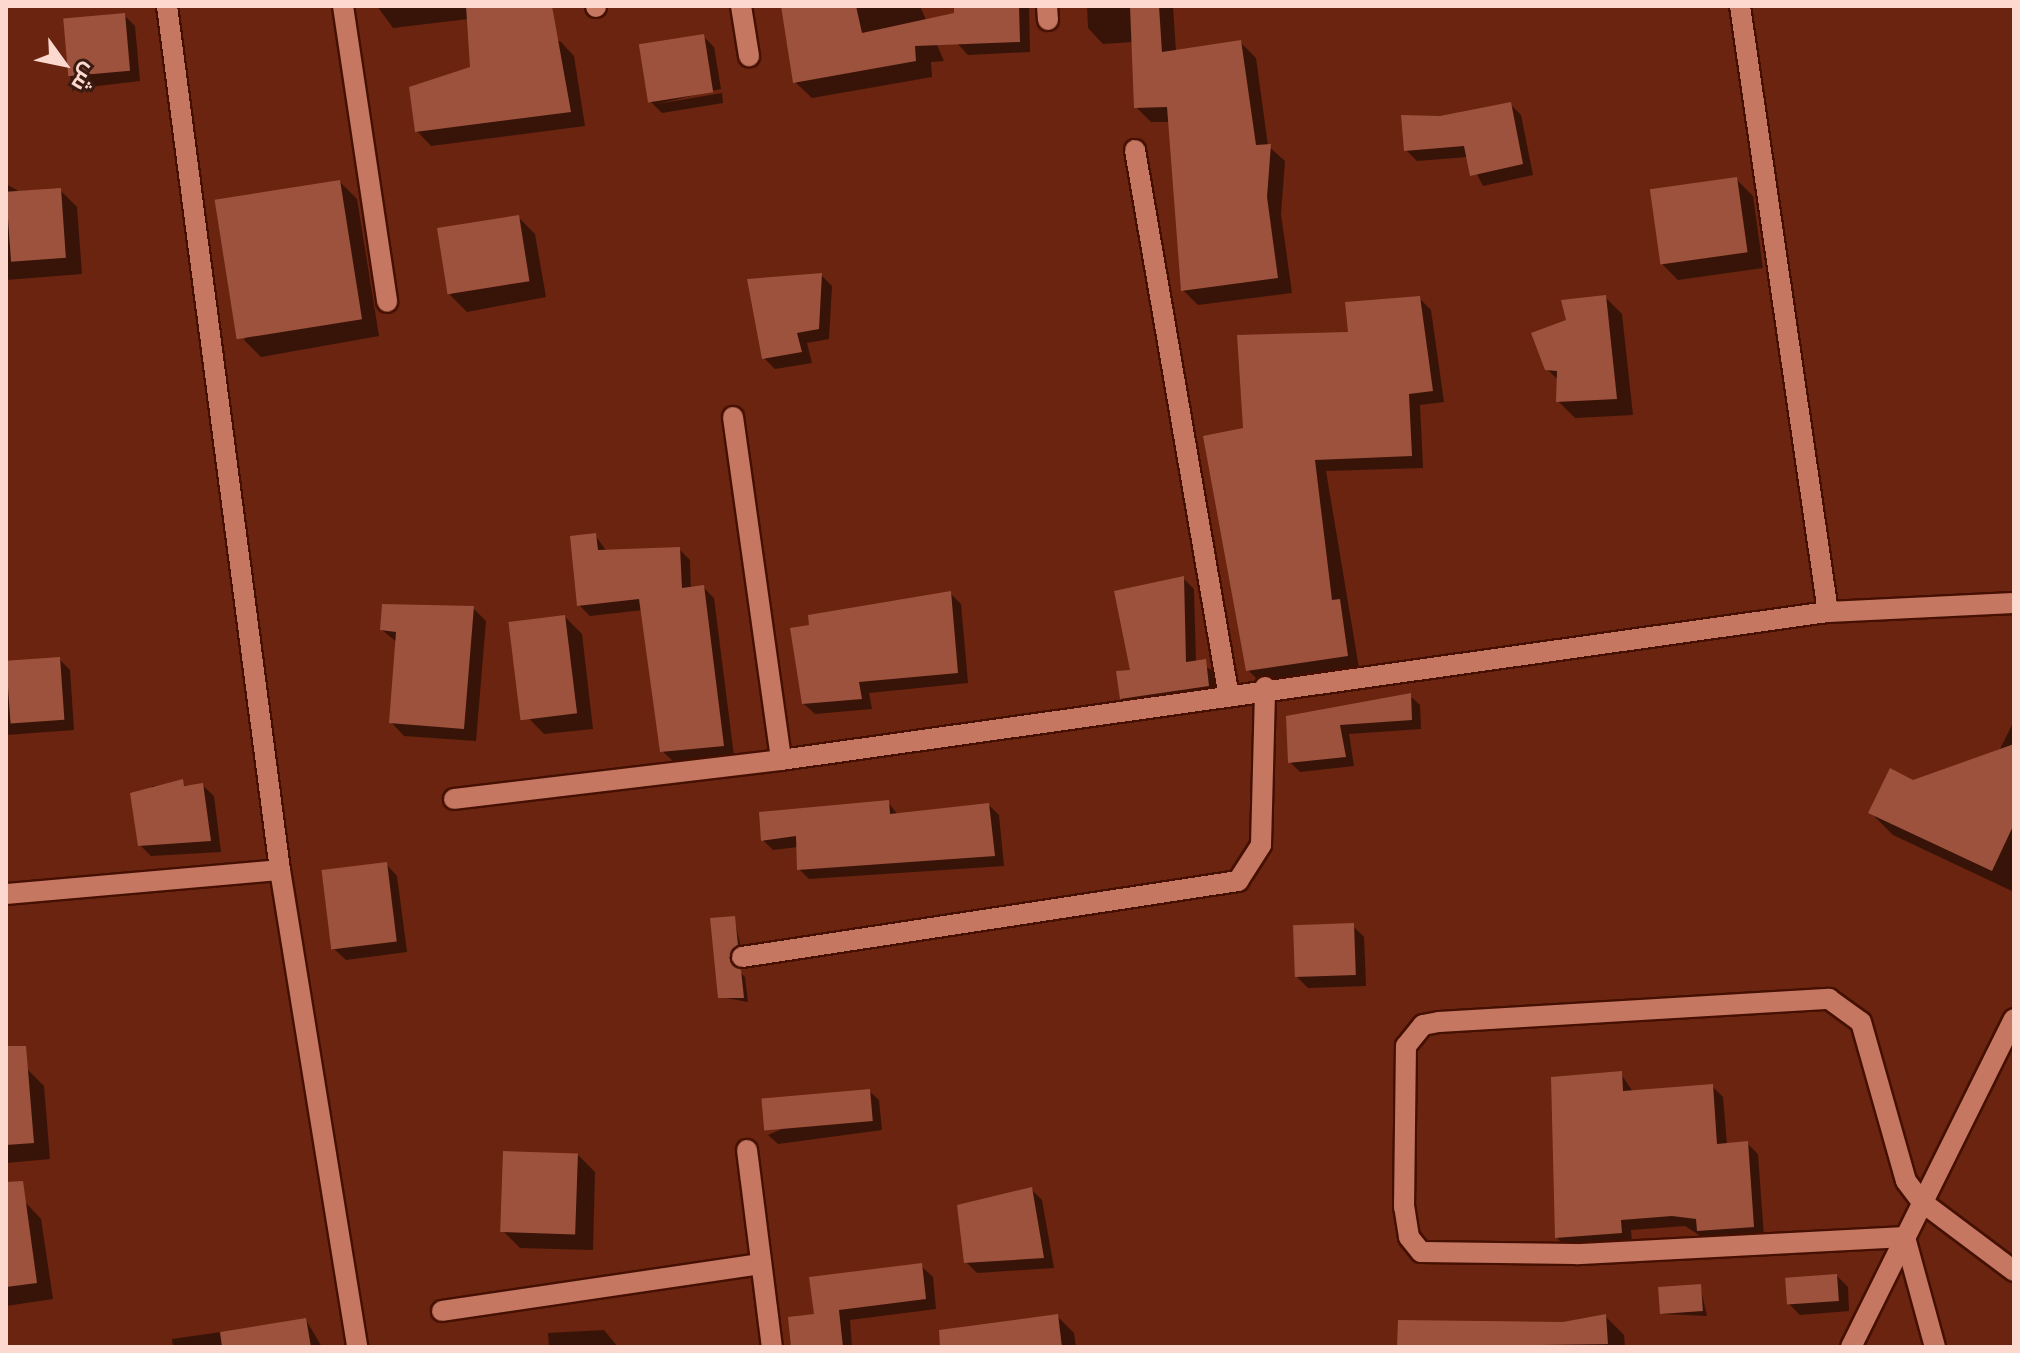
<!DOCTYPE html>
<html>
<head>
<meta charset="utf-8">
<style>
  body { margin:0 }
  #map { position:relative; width:2020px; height:1353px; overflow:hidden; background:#6a240f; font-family:"Crimson Pro",Cairo,serif }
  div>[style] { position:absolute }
  .shadow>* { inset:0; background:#0007 }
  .building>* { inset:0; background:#9d523d; transform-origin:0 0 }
  .roads { filter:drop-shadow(2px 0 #451002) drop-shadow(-2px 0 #451002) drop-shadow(0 2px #451002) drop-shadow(0 -2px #451002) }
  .minor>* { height:20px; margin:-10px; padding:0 10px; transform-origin:10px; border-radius:10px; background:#c67761 }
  span { translate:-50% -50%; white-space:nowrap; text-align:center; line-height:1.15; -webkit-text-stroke:6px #3a1b12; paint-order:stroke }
  .frame { position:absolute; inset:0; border:8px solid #fcd8ce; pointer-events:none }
  .north { position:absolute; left:24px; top:24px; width:80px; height:80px; -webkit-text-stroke:6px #3a1b12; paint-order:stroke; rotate:123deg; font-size:22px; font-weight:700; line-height:32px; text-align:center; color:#fcd8ce }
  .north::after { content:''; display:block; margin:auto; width:28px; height:36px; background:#fcd8ce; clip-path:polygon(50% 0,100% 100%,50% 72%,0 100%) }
</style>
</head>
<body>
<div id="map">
  <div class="shadow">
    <i style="clip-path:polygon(377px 6px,519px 6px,523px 47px,560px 41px,574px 56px,585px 126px,431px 146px,417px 131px,472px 68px,468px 19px,393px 28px)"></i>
    <i style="clip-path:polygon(783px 6px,920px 6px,944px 61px,931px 62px,932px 77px,812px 98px,795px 82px)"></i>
    <i style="clip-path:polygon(956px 6px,1029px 6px,1030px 52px,968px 55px,957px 43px)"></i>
    <i style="clip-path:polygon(1087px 6px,1173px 6px,1176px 52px,1240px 42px,1256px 58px,1268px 146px,1285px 161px,1281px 214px,1292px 293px,1198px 305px,1183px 290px,1170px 122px,1151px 122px,1136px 107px,1133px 42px,1103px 44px,1088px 28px)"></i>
    <i style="clip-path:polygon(124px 15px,135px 26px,140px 81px,81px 88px,70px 76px)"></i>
    <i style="clip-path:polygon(703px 36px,714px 47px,721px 89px,657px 104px,722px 93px,723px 103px,662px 113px,651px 102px)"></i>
    <i style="clip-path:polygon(1510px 104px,1521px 115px,1533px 175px,1483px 186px,1468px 157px,1417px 161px,1406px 150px,1440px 118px)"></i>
    <i style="clip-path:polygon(1736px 179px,1753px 196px,1763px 268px,1678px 280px,1661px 263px)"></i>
    <i style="clip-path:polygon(340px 182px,357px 199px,379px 336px,261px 357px,244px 340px)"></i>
    <i style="clip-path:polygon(6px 184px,22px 193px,60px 190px,77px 207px,82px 274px,6px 280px)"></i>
    <i style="clip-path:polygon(518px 217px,535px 234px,546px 297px,467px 312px,450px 295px)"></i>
    <i style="clip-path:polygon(821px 275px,832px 286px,829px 339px,807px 343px,812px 363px,775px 369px,764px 358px)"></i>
    <i style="clip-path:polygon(1605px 297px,1622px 314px,1633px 415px,1575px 418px,1558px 401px,1559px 381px,1547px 369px,1568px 322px)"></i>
    <i style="clip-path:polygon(1419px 298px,1431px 310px,1444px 402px,1420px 405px,1423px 468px,1326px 471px,1359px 668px,1260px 682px,1248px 670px,1246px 430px,1350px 334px)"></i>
    <i style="clip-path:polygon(595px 535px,607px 552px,679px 549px,690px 560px,691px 589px,703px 587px,714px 598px,734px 756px,673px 761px,662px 751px,643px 610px,590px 616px,579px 605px)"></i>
    <i style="clip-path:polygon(1183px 578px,1194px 589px,1196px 662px,1216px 672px,1219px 697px,1133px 709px,1122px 698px,1132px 671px)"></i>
    <i style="clip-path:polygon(950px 593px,961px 604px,968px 683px,869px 693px,872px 709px,815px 714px,803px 703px)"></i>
    <i style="clip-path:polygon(473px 608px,486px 621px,476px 741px,404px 736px,391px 722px,398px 643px,382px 630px)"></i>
    <i style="clip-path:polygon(565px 617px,582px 634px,593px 729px,544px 734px,520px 709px,510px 624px)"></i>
    <i style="clip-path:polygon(59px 659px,70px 670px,74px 730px,6px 735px,6px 663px)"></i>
    <i style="clip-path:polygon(1410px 696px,1420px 705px,1421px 729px,1349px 734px,1354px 766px,1300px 772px,1290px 762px,1288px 718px)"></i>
    <i style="clip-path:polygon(2014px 721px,2014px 892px,1893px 835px,1871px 813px,1913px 782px,1999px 751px)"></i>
    <i style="clip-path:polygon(202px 785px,214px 796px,221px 852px,151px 856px,140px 845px,152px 786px)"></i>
    <i style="clip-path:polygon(888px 802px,898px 815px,989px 805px,999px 815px,1004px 866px,809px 879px,799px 869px,798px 847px,773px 850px,763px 840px)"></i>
    <i style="clip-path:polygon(386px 864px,397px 876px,407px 952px,346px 960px,334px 949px)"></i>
    <i style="clip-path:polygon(734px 918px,742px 951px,733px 965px,745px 977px,748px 1002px,720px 997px)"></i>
    <i style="clip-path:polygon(1353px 926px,1364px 937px,1366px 986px,1308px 988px,1297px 977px)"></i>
    <i style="clip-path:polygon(27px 1069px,44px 1086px,50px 1159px,6px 1163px,6px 1071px)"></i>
    <i style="clip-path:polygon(1621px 1074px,1633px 1092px,1712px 1086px,1723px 1097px,1727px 1145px,1747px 1143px,1758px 1154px,1764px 1237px,1710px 1242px,1685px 1226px,1631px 1230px,1632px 1244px,1568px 1249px,1557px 1238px)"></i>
    <i style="clip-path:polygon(869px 1091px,879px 1100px,882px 1130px,778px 1144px,768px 1135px)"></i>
    <i style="clip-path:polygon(578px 1155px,595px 1172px,593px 1250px,520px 1248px,503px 1231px)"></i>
    <i style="clip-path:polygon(1031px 1189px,1042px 1200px,1054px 1268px,977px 1273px,966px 1262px)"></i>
    <i style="clip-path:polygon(25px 1202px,41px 1219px,53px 1299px,6px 1306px,6px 1205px)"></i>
    <i style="clip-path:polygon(921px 1266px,933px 1277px,936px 1309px,850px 1320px,852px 1347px,793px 1347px,816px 1316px)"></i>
    <i style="clip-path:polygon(1837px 1276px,1848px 1287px,1849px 1311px,1800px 1315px,1789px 1304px)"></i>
    <i style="clip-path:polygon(1700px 1286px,1707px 1316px,1662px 1314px)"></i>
    <i style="clip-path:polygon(1057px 1316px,1074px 1333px,1076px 1347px,990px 1347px)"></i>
    <i style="clip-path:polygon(1605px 1316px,1624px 1335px,1625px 1347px,1399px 1347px,1400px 1322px,1563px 1324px)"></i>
    <i style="clip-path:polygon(306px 1320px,322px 1347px,173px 1347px,172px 1339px)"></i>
    <i style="clip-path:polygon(604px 1330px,618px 1347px,549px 1347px,548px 1333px)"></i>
  </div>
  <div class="building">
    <i style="clip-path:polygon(466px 6px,552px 6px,571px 112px,415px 132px,409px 87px,470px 67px)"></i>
    <i style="clip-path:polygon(781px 6px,856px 6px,862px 33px,954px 13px,954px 6px,1019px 6px,1020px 42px,915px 46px,916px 61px,793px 83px)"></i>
    <i style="clip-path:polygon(1130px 6px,1159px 6px,1162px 52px,1241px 40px,1256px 145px,1271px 144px,1267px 197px,1278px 278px,1181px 291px,1167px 107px,1134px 108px)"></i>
    <i style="left:125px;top:13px;width:58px;height:62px;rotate:85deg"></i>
    <i style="left:704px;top:34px;width:59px;height:66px;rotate:81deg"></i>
    <i style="clip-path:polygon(1511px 102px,1523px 164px,1470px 176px,1464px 146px,1404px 151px,1401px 115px,1440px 116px)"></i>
    <i style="left:1737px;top:177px;width:76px;height:88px;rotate:82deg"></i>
    <i style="left:340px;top:180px;width:141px;height:127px;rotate:81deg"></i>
    <i style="left:61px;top:188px;width:70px;height:55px;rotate:86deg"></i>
    <i style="left:519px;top:215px;width:67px;height:83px;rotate:81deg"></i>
    <i style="clip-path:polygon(822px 273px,819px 329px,797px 333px,802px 352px,762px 359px,747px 279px)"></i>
    <i style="clip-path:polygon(1606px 295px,1617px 399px,1556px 402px,1557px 371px,1545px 370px,1531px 333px,1566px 320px,1561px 300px)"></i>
    <i style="clip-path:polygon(1420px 296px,1433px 391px,1409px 394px,1412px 456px,1315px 460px,1332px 600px,1340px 599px,1348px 656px,1246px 671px,1203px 436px,1243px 428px,1237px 335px,1348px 332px,1345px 302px)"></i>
    <i style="clip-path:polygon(596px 533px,598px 550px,680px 547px,682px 588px,704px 585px,724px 746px,660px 752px,639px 599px,577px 606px,570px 536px)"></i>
    <i style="clip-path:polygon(1184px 576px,1186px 662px,1206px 659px,1209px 686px,1120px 699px,1116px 671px,1130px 670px,1114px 591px)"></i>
    <i style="clip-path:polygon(951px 591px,958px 673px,859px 682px,862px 699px,802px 704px,790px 628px,809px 625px,808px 615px)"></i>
    <i style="clip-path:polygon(382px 604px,474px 606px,464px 729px,389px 723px,396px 632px,380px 630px)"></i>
    <i style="left:565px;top:615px;width:99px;height:57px;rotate:83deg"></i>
    <i style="left:60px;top:657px;width:63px;height:54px;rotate:86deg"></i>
    <i style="clip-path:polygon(1411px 693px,1412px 720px,1340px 725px,1346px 757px,1288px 763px,1286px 716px)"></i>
    <i style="clip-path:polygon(2014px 744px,2014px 824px,1992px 871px,1868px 813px,1890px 768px,1913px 780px)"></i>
    <i style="clip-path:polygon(183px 779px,184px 786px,203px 783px,211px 841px,138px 846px,130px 793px)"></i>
    <i style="clip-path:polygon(889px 800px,890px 814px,989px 803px,995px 856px,797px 870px,796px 836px,761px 841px,759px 812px)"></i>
    <i style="left:387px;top:862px;width:80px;height:66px;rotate:83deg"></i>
    <i style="clip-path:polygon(735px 916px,738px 945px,729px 958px,741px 970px,744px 998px,718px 998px,710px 918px)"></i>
    <i style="left:1354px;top:923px;width:52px;height:61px;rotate:88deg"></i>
    <i style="clip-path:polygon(6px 1046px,26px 1046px,34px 1143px,6px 1145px)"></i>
    <i style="clip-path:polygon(1622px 1071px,1623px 1091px,1713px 1084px,1717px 1144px,1748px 1141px,1754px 1227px,1697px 1231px,1696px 1219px,1672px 1216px,1621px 1220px,1622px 1233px,1555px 1238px,1551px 1077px)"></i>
    <i style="left:870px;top:1089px;width:32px;height:109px;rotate:85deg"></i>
    <i style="left:503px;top:1151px;width:75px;height:81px;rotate:2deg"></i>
    <i style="clip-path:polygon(23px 1181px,37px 1283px,6px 1287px,6px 1182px)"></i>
    <i style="clip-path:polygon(1032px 1187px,1044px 1258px,964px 1263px,957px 1205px)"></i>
    <i style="clip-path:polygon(922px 1263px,926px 1299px,839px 1310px,843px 1347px,791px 1347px,788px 1317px,814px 1314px,809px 1277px)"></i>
    <i style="left:1837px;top:1274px;width:27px;height:52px;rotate:86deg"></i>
    <i style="left:1701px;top:1284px;width:27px;height:43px;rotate:86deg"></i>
    <i style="clip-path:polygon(1058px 1314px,1062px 1347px,940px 1347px,939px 1330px)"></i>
    <i style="clip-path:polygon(1606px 1314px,1608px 1344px,1397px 1347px,1398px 1320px,1563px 1322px)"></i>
    <i style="clip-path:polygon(306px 1318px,311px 1347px,222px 1347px,220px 1332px)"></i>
  </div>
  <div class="roads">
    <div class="minor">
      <i style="left:167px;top:6px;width:871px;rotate:82.55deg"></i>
      <i style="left:280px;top:870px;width:483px;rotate:80.8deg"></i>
      <i style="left:343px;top:6px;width:299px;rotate:81.5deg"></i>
      <i style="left:596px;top:6px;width:1px;rotate:90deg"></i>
      <i style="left:741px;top:6px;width:51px;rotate:80.9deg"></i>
      <i style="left:1047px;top:6px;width:14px;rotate:86deg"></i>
      <i style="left:1740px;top:6px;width:612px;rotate:81.74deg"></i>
      <i style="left:1135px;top:150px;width:550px;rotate:80.26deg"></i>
      <i style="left:733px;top:417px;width:346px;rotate:82deg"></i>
      <i style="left:454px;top:799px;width:329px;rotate:-6.8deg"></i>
      <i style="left:781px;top:760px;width:1057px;rotate:-8.05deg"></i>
      <i style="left:1828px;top:612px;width:186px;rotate:-2.8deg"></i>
      <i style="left:6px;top:894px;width:275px;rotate:-5deg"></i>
      <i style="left:742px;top:957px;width:502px;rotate:-8.71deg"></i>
      <i style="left:1238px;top:881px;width:43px;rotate:-57.4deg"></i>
      <i style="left:1261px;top:845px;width:158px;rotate:-88.5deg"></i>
      <i style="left:747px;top:1150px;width:199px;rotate:82.8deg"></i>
      <i style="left:442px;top:1311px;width:322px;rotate:-8.4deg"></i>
      <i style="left:1851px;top:1347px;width:366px;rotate:-63.6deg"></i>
      <i style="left:1935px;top:1347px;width:114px;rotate:-105.3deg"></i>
      <i style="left:1905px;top:1237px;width:329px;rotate:177deg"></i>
      <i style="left:1576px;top:1254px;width:155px;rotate:-179.3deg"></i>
      <i style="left:1421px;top:1252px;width:19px;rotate:-129deg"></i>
      <i style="left:1409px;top:1237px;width:30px;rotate:-99deg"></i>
      <i style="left:1404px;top:1207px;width:161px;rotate:-89.3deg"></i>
      <i style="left:1406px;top:1046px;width:27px;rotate:-51deg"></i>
      <i style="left:1423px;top:1025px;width:16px;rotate:-11deg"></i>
      <i style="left:1439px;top:1022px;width:391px;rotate:-3.4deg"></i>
      <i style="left:1829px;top:999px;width:39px;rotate:36deg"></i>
      <i style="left:1861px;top:1022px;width:165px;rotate:74.2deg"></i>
      <i style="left:1906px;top:1181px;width:26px;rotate:53deg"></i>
      <i style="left:1922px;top:1202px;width:115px;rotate:36.9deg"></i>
    </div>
  </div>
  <div class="frame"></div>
  <div class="north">ش</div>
</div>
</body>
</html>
